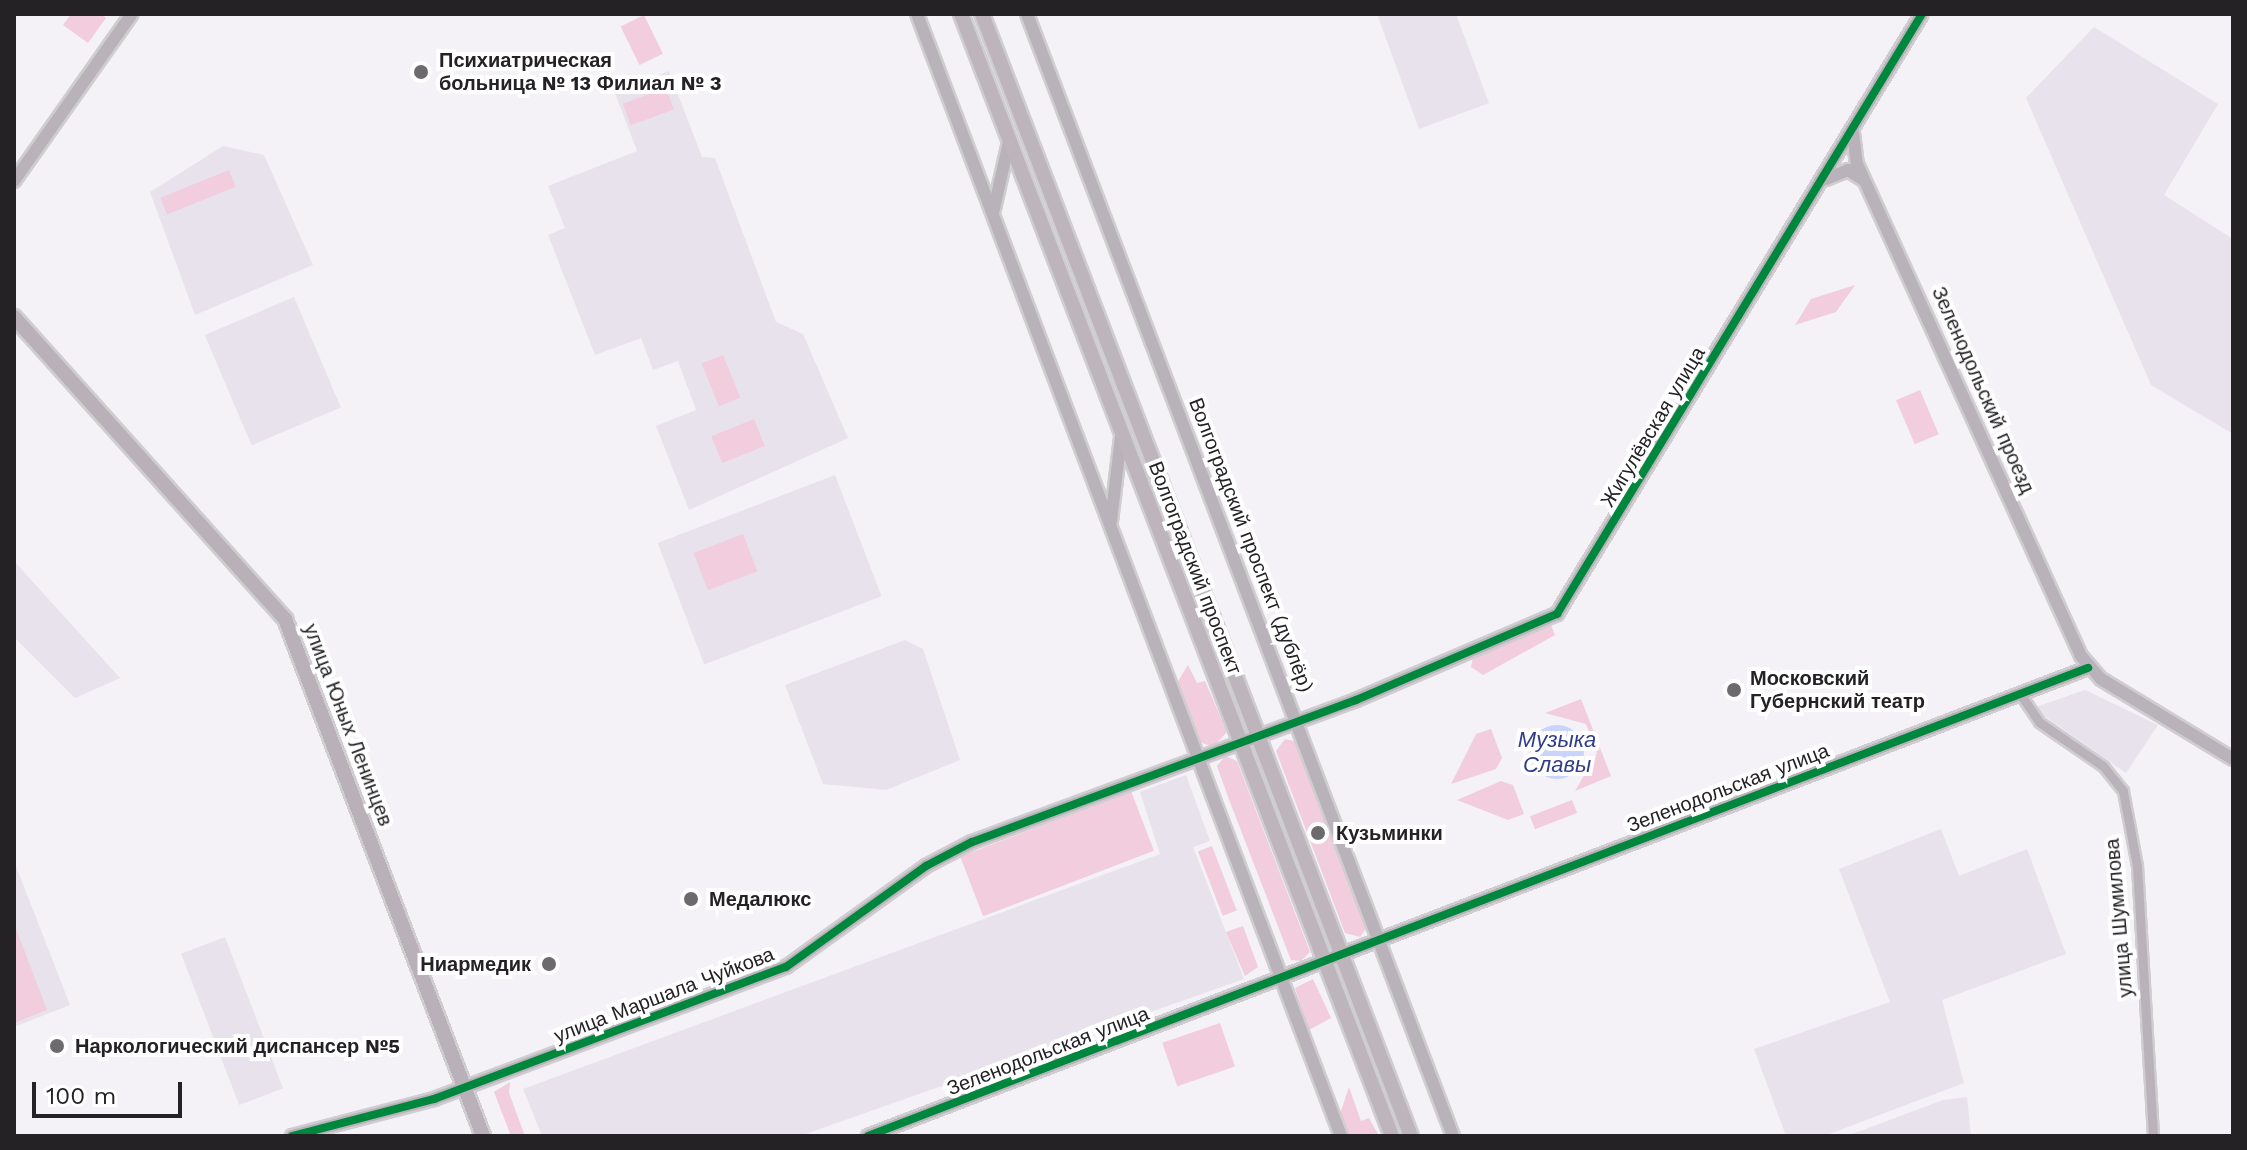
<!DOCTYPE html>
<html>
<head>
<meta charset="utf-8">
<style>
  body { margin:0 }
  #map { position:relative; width:2247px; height:1150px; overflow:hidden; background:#f4f1f7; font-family:"Work Sans",sans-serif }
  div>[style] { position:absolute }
  .built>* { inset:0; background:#e8e2ed; transform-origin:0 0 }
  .green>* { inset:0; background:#f1cdde; transform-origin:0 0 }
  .water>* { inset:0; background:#c9d3fb }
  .round { border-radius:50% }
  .roads { filter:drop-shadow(2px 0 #cfcdd0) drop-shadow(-2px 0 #cfcdd0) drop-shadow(0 2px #cfcdd0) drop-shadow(0 -2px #cfcdd0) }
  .minor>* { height:9px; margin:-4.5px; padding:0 4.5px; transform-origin:4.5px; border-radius:4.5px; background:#bab2ba }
  .tertiary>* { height:12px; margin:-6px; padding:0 6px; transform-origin:6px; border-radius:6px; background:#bab2ba }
  .secondary>* { height:14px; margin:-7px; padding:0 7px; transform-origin:7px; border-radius:7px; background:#b9b0ba }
  .primary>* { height:14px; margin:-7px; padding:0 7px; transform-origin:7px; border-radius:7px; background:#bdb4bc }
  .cycleway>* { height:8px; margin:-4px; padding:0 4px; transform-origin:4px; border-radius:4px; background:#00873e }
  .dots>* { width:22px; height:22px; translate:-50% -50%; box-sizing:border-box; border:4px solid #fff; border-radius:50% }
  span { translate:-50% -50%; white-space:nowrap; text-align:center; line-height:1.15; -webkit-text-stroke:8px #fff; paint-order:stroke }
  .poi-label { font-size:20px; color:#242225; font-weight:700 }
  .left { translate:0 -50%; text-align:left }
  .right { translate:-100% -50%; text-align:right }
  .street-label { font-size:20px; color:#242225 }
  .water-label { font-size:22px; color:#303c8a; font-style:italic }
  .frame { position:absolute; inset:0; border:16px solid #242225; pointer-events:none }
  .scale { position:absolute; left:32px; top:1082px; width:150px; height:36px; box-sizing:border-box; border:4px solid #242225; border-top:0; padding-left:10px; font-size:24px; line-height:28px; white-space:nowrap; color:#242225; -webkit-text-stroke:6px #fff; paint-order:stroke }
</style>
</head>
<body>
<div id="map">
  <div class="built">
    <i style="clip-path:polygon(1377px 14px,1456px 14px,1489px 103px,1419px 129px)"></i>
    <i style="clip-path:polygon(2094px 27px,2218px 104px,2164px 195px,2233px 239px,2233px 434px,2151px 385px,2026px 98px)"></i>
    <i style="clip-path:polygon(669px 71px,702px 157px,715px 158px,776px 322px,803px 334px,848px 438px,689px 510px,656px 426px,696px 410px,678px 361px,653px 370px,641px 338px,595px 355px,548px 235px,565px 228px,548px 186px,637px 151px,615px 93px)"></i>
    <i style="clip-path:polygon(223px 146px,264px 155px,313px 265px,195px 315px,150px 192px)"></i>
    <i style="left:294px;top:297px;width:120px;height:97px;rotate:67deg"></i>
    <i style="left:835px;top:475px;width:130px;height:190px;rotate:69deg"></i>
    <i style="clip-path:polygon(14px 561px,120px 678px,75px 698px,14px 637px)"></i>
    <i style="clip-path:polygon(905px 640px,923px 649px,960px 760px,886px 790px,823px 784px,785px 685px)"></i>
    <i style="clip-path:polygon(2085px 690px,2158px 725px,2126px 773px,2033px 708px)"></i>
    <i style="clip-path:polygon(1186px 775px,1210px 841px,1193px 847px,1244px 979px,800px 1136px,542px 1136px,523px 1089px,1160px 854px,1140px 792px)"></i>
    <i style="clip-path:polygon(1941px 829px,1959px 876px,2027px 849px,2066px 954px,1942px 1000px,1964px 1083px,1824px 1136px,1786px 1136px,1754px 1049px,1890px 1002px,1839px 869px)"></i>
    <i style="clip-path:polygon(14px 861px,70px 1005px,14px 1027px)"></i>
    <i style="left:225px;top:937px;width:162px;height:47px;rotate:69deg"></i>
    <i style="clip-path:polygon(1967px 1097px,1971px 1136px,1847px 1136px,1943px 1100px)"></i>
  </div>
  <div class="green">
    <i style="clip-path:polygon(71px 14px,101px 14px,106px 18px,88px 43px,63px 25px)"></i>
    <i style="left:644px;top:15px;width:43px;height:26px;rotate:64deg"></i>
    <i style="left:666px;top:88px;width:23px;height:46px;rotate:70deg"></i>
    <i style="left:229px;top:170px;width:18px;height:74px;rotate:68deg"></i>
    <i style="clip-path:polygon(1855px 285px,1836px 312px,1795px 325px,1811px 299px)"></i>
    <i style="left:723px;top:355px;width:46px;height:23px;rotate:68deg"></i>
    <i style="left:1920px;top:390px;width:48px;height:26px;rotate:67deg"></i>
    <i style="left:754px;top:419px;width:29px;height:46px;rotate:68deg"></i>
    <i style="left:743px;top:534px;width:40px;height:53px;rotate:69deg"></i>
    <i style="clip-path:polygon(1551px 625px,1555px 635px,1483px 675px,1471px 667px,1473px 657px)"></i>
    <i style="clip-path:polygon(1188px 665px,1197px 683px,1205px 681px,1227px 732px,1213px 747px,1200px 742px,1177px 683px)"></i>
    <i style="clip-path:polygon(1581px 699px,1611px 776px,1575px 791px,1597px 753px,1586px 724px,1545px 713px)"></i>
    <i style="clip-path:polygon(1491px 729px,1502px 758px,1496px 769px,1451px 784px,1476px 734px)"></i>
    <i style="clip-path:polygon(1285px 739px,1298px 742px,1368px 926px,1360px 937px,1345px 933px,1276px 751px)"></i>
    <i style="clip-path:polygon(1225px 756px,1237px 761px,1310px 952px,1301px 961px,1291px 960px,1228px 797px,1217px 766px)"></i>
    <i style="clip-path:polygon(1501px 781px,1513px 785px,1524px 814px,1508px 820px,1457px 800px)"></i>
    <i style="left:1131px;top:791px;width:64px;height:183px;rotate:69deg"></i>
    <i style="left:1572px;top:800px;width:14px;height:45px;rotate:69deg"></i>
    <i style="left:1212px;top:846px;width:69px;height:15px;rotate:69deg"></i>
    <i style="clip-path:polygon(15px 926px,47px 1010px,14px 1023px,14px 927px)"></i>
    <i style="clip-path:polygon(1243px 926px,1258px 967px,1245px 976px,1226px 932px)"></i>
    <i style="clip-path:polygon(1313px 979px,1331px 1018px,1309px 1030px,1295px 988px)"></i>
    <i style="left:1220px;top:1023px;width:46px;height:61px;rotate:71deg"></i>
    <i style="clip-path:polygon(510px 1082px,509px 1093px,525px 1136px,511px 1136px,494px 1092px)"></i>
    <i style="clip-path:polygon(1349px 1087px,1361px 1121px,1369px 1118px,1379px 1136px,1349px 1136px,1340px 1114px)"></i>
  </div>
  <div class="water">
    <i class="round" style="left:1530px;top:725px;width:54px;height:54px"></i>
  </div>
  <div class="roads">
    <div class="minor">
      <i style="left:2021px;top:695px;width:32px;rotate:56deg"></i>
      <i style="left:2039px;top:722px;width:78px;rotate:34.5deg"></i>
      <i style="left:2103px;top:766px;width:32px;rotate:51deg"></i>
      <i style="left:2123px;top:791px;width:76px;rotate:79.4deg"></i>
      <i style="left:2137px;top:866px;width:270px;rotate:86.6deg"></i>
    </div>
    <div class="tertiary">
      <i style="left:917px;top:14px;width:1199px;rotate:69.3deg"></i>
      <i style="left:1027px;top:14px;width:1200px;rotate:69.21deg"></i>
      <i style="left:1853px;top:133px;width:31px;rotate:83deg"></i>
      <i style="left:1857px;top:164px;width:541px;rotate:65.52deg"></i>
      <i style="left:2081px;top:656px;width:30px;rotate:49deg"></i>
      <i style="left:2101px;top:679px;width:154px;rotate:31.2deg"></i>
      <i style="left:1826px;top:179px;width:24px;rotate:-22deg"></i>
      <i style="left:1848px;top:170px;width:17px;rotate:33deg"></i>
      <i style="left:14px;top:181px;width:204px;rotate:-54.8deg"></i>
      <i style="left:993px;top:213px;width:73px;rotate:-77.3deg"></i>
      <i style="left:1111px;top:521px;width:85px;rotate:-83.2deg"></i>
      <i style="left:292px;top:1136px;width:147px;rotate:-14.6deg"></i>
      <i style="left:434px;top:1099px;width:376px;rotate:-20.6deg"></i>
      <i style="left:786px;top:967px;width:173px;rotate:-35.8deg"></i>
      <i style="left:926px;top:866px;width:52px;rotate:-27.6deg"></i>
      <i style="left:972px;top:842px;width:409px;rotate:-20.3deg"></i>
      <i style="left:1356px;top:700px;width:219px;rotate:-23.2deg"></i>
      <i style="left:1557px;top:614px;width:702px;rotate:-58.69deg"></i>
      <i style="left:868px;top:1136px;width:1307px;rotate:-20.99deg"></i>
    </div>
    <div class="secondary">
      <i style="left:14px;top:317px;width:406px;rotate:48.1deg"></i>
      <i style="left:285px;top:619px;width:554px;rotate:69.04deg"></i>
    </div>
    <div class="primary">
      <i style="left:961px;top:14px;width:1202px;rotate:68.99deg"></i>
      <i style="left:982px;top:14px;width:1201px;rotate:69.08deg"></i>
    </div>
  </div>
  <div class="cycleway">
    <i style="left:292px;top:1136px;width:147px;rotate:-14.6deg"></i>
    <i style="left:434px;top:1099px;width:376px;rotate:-20.6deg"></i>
    <i style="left:786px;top:967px;width:173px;rotate:-35.8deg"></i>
    <i style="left:926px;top:866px;width:52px;rotate:-27.6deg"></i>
    <i style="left:972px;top:842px;width:409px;rotate:-20.3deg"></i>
    <i style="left:1356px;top:700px;width:219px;rotate:-23.2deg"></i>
    <i style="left:1557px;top:614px;width:702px;rotate:-58.69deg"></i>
    <i style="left:868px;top:1136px;width:1307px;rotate:-20.99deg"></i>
  </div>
  <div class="dots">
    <i style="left:421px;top:72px;background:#6d6a6e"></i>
    <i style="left:1734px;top:690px;background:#6d6a6e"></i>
    <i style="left:1318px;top:833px;background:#6d6a6e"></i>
    <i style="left:691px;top:899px;background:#6d6a6e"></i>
    <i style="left:549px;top:964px;background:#6d6a6e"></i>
    <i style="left:57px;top:1046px;background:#6d6a6e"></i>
  </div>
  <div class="poi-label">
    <span class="left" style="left:439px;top:72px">Психиатрическая<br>больница № 13 Филиал № 3</span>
    <span class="left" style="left:1750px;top:690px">Московский<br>Губернский театр</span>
    <span class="left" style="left:1336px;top:833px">Кузьминки</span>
    <span class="left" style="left:709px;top:899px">Медалюкс</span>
    <span class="right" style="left:531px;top:964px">Ниармедик</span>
    <span class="left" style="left:75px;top:1046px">Наркологический диспансер №5</span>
  </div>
  <div class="street-label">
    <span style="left:1983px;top:390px;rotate:66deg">Зеленодольский проезд</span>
    <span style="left:1653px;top:427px;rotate:-59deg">Жигулёвская улица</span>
    <span style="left:1251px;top:545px;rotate:69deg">Волгоградский проспект (дублёр)</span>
    <span style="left:1195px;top:568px;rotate:69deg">Волгоградский проспект</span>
    <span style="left:348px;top:725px;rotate:69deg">улица Юных Ленинцев</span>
    <span style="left:1728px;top:788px;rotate:-21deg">Зеленодольская улица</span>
    <span style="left:2119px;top:918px;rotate:-95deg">улица Шумилова</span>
    <span style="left:664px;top:995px;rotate:-21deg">улица Маршала Чуйкова</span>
    <span style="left:1048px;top:1051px;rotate:-21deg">Зеленодольская улица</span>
  </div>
  <div class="water-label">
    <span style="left:1557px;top:752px">Музыка<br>Славы</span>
  </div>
  <div class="frame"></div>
  <div class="scale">100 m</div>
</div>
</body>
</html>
